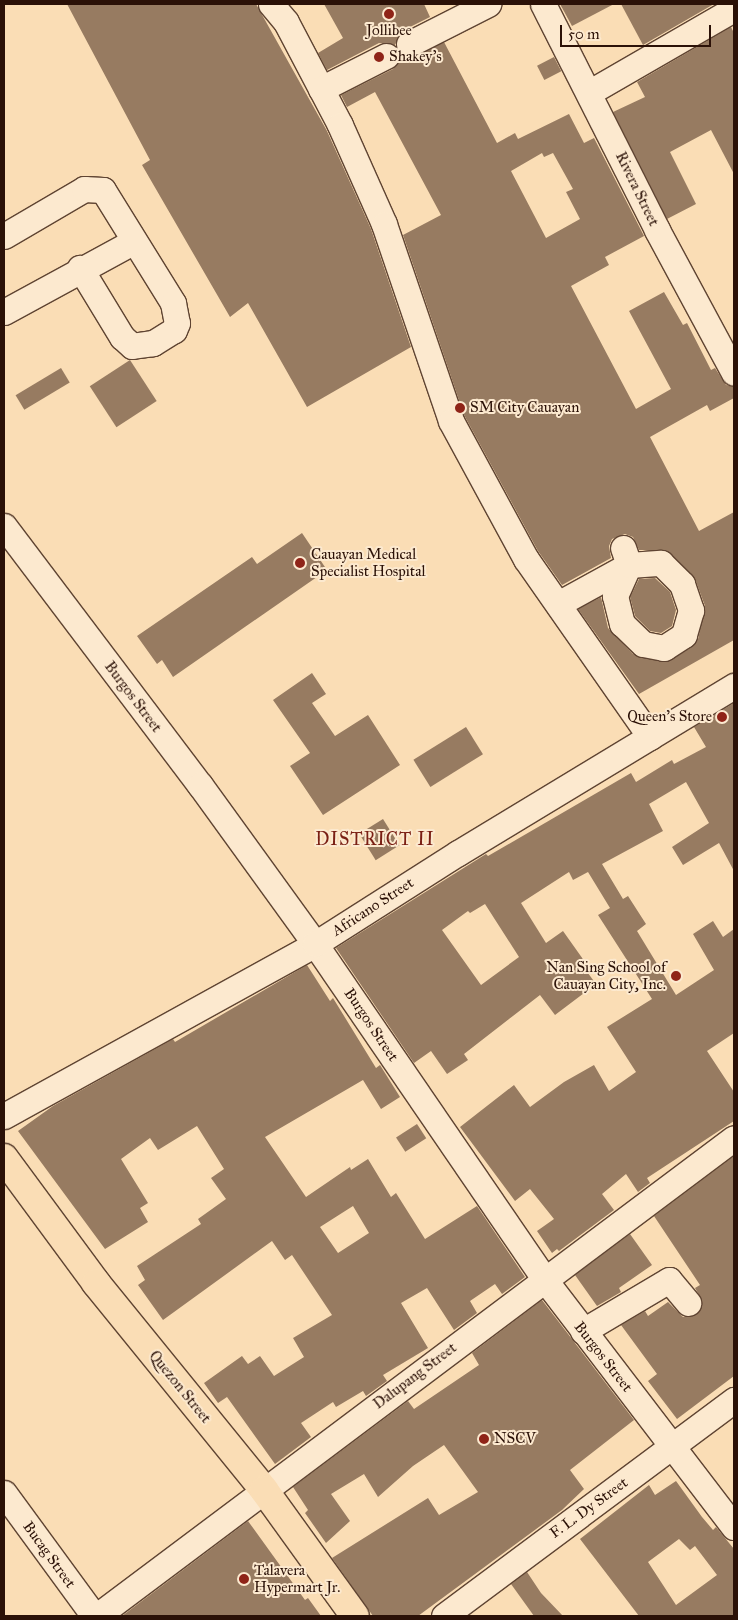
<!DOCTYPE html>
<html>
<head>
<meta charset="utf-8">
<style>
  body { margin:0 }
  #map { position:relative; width:738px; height:1620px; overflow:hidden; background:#faddb5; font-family:"IM FELL Great Primer",serif }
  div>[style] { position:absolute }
  .building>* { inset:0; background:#977b61; transform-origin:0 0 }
  .roads { filter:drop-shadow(1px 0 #5f4432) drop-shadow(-1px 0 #5f4432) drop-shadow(0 1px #5f4432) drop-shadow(0 -1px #5f4432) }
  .minor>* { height:25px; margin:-12.5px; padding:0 12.5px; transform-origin:12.5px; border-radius:12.5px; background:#fce9cf }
  .major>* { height:28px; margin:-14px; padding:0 14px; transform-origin:14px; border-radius:14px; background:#faddb5 }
  .dots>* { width:14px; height:14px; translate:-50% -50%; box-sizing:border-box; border:2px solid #fce9cf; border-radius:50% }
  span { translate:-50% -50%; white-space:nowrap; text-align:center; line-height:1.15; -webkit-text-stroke:4px #fce9cf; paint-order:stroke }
  .poi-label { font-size:15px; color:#2b1107 }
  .left { translate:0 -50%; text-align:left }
  .right { translate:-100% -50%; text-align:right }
  .street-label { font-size:15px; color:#2b1107 }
  .quarter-label { font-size:18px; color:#7a1f14; letter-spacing:1px }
  .frame { position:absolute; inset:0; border:5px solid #2b1107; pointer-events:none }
  .scale { position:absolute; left:560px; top:25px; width:151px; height:22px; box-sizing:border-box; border:2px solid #2b1107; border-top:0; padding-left:6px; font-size:15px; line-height:18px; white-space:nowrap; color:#2b1107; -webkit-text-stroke:4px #fce9cf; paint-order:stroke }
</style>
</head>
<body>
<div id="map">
  <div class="building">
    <i style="clip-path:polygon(67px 4px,256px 4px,327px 131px,371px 229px,411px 347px,307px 407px,248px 303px,230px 317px,142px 165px,150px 160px)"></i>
    <i style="clip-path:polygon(324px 4px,424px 4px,430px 17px,402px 31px,395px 45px,379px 43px,327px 70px,318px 53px,343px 38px)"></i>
    <i style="clip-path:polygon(560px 4px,614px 4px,572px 26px)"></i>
    <i style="clip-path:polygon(621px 4px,714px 4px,643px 45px)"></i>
    <i style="clip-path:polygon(731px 27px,734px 33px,734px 174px,711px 130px,670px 152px,696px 204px,667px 219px,613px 112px,645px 97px,637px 82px)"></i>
    <i style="clip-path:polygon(evenodd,444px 42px,497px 143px,515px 133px,518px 139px,569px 114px,584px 143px,594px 138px,644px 236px,605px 257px,609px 265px,571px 286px,636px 409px,671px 389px,629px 311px,664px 292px,683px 325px,687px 323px,711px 370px,715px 368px,726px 385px,734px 387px,734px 398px,710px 411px,707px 405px,650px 437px,699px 531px,734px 512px,734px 640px,639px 694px,578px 609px,601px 597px,608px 628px,633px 654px,661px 662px,671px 660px,692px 647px,698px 639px,705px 606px,695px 579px,666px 550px,639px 550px,633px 537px,625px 534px,612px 539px,609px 546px,611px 558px,562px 585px,538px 551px,464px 415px,403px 235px,441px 215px,375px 92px,347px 107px,341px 95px,393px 69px,400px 55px,415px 57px,444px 42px,542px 153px,544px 157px,553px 153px,573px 189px,566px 192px,580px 219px,546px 238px,511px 171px,542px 153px)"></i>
    <i style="left:554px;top:57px;width:16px;height:19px;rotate:63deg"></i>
    <i style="left:130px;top:360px;width:49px;height:48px;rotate:57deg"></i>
    <i style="left:61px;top:368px;width:17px;height:53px;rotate:59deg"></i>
    <i style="clip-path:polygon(302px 533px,327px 570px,173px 677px,162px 660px,157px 664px,137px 636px,252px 557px,257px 564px)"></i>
    <i style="clip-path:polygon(655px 578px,670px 592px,676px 610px,672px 626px,661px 633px,650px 631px,635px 616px,630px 597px,639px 579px)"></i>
    <i style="clip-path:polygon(312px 673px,326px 694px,312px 703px,335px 736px,368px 715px,400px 765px,323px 815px,290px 766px,310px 753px,273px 700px)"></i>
    <i style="clip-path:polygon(evenodd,734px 703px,734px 871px,719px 843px,683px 865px,672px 847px,709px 823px,686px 782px,649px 804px,663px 831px,602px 864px,623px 899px,628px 896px,646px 924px,637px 931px,676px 995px,714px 970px,693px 934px,713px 921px,723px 937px,734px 929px,734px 1033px,707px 1051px,734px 1092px,734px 1121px,647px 1178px,650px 1183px,638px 1192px,626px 1174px,602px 1194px,614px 1210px,559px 1251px,557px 1249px,552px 1253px,537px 1231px,554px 1219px,530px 1189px,515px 1201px,460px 1127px,514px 1085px,530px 1107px,564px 1082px,594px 1065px,609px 1091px,636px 1072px,607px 1027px,652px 999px,598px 915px,610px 908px,588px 872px,573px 880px,569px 872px,521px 903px,546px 943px,563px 931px,585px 962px,582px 965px,596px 984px,555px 1015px,540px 995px,464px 1054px,468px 1060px,447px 1074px,431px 1051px,414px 1063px,336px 948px,486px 854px,488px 856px,631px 773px,636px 782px,672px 760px,674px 764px,706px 747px,694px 727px,734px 703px,485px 904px,519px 957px,481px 985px,442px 930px,468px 911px,470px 913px,485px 904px)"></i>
    <i style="left:466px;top:727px;width:32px;height:62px;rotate:58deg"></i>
    <i style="left:383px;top:819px;width:31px;height:28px;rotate:58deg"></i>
    <i style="clip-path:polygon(evenodd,307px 965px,330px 1001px,333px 998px,376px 1068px,380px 1065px,400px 1097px,381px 1109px,363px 1080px,265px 1137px,306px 1197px,350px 1167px,351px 1170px,368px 1159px,391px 1197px,396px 1193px,425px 1239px,477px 1206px,525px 1277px,502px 1294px,495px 1284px,470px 1301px,477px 1313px,454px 1330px,427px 1288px,401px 1303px,428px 1348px,383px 1375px,387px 1381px,366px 1396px,363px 1391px,336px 1407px,333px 1402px,301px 1423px,311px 1437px,275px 1464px,227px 1397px,218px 1403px,204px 1383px,242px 1356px,248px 1364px,260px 1356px,274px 1376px,304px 1357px,293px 1338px,332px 1315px,292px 1255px,285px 1260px,272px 1241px,163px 1320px,138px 1285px,145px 1280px,137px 1266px,201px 1224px,198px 1219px,226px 1199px,211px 1178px,224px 1169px,197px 1126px,158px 1150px,150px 1138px,121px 1159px,148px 1203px,140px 1208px,148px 1222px,105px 1249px,18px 1131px,53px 1106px,173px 1039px,175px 1042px,307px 965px,353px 1206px,369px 1233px,338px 1253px,320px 1227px,353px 1206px)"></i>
    <i style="left:417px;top:1124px;width:17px;height:25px;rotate:57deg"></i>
    <i style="clip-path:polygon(734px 1156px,734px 1376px,677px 1419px,648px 1381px,657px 1374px,621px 1325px,645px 1311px,648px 1316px,668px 1302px,683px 1317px,691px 1317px,701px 1308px,702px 1300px,695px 1288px,700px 1285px,654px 1216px)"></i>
    <i style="clip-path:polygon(630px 1234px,652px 1265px,619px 1288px,621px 1292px,597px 1306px,575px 1275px)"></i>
    <i style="clip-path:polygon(542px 1300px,634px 1420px,570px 1470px,584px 1489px,562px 1510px,418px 1616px,373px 1616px,332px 1558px,428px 1498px,439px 1515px,478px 1492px,444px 1445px,413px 1466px,378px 1497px,364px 1474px,331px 1494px,350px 1521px,326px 1543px,305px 1513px,308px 1510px,293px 1487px,408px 1401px,414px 1409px,479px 1365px,472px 1353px)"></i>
    <i style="clip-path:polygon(evenodd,676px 1481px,702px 1517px,713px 1530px,716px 1527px,734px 1549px,734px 1616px,639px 1616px,580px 1539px,649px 1485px,655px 1495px,676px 1481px,679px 1539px,690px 1550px,695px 1546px,717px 1575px,676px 1605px,648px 1562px,679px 1539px)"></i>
    <i style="clip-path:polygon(248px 1521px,305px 1600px,308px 1598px,321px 1616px,122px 1616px)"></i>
    <i style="clip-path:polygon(527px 1572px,541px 1593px,563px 1616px,534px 1616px,511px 1584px)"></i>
  </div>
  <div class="roads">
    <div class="minor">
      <i style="left:271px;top:4px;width:23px;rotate:50deg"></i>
      <i style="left:286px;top:22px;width:116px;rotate:62.3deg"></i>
      <i style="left:340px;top:125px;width:108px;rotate:66deg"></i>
      <i style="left:384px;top:224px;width:208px;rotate:71.2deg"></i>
      <i style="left:451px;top:421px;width:157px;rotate:61.5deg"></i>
      <i style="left:526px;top:559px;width:217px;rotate:55.1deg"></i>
      <i style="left:543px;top:4px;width:253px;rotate:63.2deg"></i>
      <i style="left:657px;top:230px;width:162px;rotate:61.7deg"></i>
      <i style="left:409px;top:44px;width:89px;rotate:-26.9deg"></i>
      <i style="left:321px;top:89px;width:73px;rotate:-26.9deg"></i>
      <i style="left:590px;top:92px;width:166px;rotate:-30deg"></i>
      <i style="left:4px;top:236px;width:93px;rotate:-30.4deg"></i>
      <i style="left:84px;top:189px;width:19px;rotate:3deg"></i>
      <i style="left:103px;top:190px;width:133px;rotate:58.2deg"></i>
      <i style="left:173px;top:303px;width:20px;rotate:79deg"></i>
      <i style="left:177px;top:323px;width:8px;rotate:113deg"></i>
      <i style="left:174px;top:330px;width:25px;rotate:148deg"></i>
      <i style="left:153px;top:343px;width:21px;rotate:172deg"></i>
      <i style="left:132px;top:346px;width:13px;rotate:-138deg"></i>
      <i style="left:122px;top:337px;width:81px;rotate:-121.3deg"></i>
      <i style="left:4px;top:312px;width:148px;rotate:-28.6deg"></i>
      <i style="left:4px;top:526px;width:325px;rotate:52.9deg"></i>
      <i style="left:200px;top:785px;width:196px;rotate:54.1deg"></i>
      <i style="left:315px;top:944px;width:407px;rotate:55.6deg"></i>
      <i style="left:545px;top:1280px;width:311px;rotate:52.6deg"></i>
      <i style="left:558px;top:604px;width:81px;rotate:-28.8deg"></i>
      <i style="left:629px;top:565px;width:32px;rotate:-4deg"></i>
      <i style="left:661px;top:563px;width:30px;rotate:45deg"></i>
      <i style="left:682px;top:584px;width:28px;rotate:71deg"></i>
      <i style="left:691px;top:610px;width:26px;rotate:106deg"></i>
      <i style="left:684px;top:635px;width:24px;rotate:147deg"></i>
      <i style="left:664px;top:648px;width:21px;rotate:-169deg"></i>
      <i style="left:643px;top:644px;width:29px;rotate:-136deg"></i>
      <i style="left:622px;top:624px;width:29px;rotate:-104deg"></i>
      <i style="left:615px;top:596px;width:34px;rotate:-66deg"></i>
      <i style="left:629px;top:565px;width:18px;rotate:-109deg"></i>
      <i style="left:4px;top:1116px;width:355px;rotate:-28.9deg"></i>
      <i style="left:315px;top:944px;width:169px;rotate:-32.5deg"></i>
      <i style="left:458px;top:853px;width:323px;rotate:-31.2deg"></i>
      <i style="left:583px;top:1331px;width:100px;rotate:-30.7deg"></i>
      <i style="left:669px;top:1280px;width:30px;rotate:50deg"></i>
      <i style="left:4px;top:1493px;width:152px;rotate:53.8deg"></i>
      <i style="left:97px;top:1616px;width:796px;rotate:-36.88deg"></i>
      <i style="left:444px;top:1616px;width:362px;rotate:-36.7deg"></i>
    </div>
    <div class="major">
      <i style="left:4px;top:1158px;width:155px;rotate:53.6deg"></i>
      <i style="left:96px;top:1283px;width:267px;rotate:50.9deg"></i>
      <i style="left:264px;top:1490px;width:155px;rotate:54.2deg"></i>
    </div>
  </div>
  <div class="dots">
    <i style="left:389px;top:14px;background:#8f2418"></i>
    <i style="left:379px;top:57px;background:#8f2418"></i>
    <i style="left:460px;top:408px;background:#8f2418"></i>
    <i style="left:300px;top:563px;background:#8f2418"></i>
    <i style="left:722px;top:717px;background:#8f2418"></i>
    <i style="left:676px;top:976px;background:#8f2418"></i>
    <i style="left:484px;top:1439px;background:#8f2418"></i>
    <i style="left:244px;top:1579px;background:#8f2418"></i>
  </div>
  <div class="poi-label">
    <span style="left:389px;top:31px">Jollibee</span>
    <span class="left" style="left:389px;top:57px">Shakey's</span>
    <span class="left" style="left:470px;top:408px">SM City Cauayan</span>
    <span class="left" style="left:311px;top:563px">Cauayan Medical<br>Specialist Hospital</span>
    <span class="right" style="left:712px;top:717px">Queen's Store</span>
    <span class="right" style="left:666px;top:976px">Nan Sing School of<br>Cauayan City, Inc.</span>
    <span class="left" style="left:494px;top:1439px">NSCV</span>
    <span class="left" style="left:254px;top:1579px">Talavera<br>Hypermart Jr.</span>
  </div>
  <div class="street-label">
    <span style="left:637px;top:189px;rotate:64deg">Rivera Street</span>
    <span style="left:133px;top:697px;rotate:53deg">Burgos Street</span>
    <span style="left:373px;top:907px;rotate:-33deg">Africano Street</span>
    <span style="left:371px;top:1025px;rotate:56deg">Burgos Street</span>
    <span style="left:603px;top:1357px;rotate:52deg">Burgos Street</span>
    <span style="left:415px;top:1376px;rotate:-37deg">Dalupang Street</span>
    <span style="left:180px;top:1387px;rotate:51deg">Quezon Street</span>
    <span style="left:589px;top:1508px;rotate:-36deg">F. L. Dy Street</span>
    <span style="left:49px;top:1555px;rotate:54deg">Bucag Street</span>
  </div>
  <div class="quarter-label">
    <span style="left:375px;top:839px">DISTRICT II</span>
  </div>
  <div class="frame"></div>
  <div class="scale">50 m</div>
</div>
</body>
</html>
